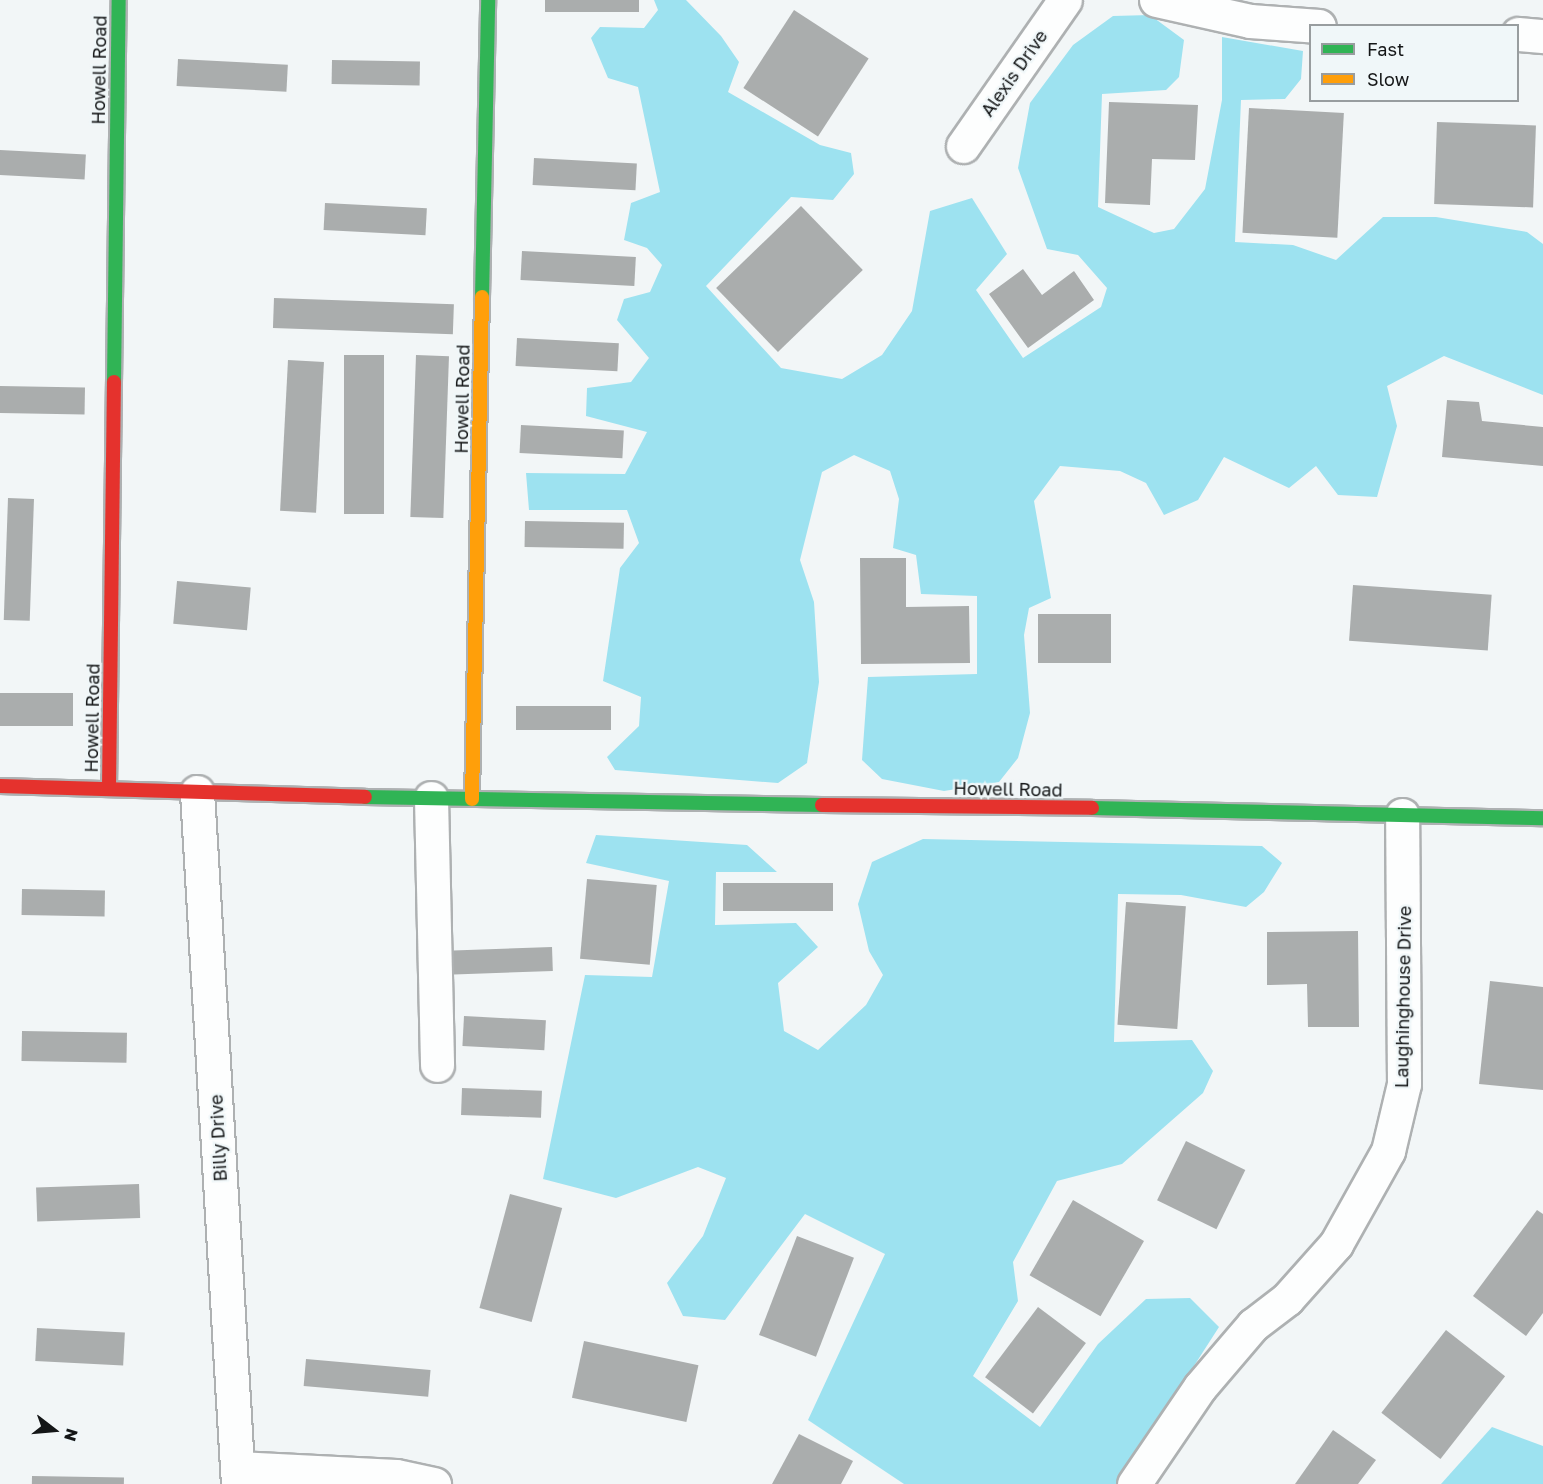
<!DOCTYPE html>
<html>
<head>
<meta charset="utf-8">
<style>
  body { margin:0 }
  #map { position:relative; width:1543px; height:1484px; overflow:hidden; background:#f2f6f7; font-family:"Golos Text",sans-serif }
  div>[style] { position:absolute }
  .forest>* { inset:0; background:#9de2f0 }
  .building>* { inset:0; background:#aaadad; transform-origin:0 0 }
  .roads { filter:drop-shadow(2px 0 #aeb1b2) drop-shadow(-2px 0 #aeb1b2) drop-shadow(0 2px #aeb1b2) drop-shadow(0 -2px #aeb1b2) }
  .street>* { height:33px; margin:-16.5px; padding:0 16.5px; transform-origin:16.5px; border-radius:16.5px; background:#fdfefe }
  .fast>* { height:14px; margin:-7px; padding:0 7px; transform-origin:7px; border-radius:7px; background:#30b455 }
  .slow>* { height:14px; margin:-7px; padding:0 7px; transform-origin:7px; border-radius:7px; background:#ff9f0a }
  .jam>* { height:14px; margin:-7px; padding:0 7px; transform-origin:7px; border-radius:7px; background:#e5322d }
  span { translate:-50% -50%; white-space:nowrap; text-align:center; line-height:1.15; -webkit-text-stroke:4.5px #f0f7f9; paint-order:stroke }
  .street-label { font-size:18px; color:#141617 }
  .legend { position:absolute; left:1309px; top:24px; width:210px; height:78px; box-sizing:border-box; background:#f0f7f9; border:2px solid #989d9f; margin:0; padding:8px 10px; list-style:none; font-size:18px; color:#141617 }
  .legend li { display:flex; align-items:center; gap:12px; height:30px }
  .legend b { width:30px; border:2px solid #989d9f }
  .north { position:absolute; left:24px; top:1400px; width:60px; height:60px; -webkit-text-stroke:4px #f0f7f9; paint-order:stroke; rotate:106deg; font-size:16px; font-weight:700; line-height:24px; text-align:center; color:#141617 }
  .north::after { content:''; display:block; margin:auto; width:21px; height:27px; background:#141617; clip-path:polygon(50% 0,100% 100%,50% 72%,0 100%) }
</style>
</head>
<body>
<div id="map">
  <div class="forest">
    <i style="clip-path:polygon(654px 0,686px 0,721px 36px,739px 62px,728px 92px,820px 145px,851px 153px,854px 174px,833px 200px,791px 197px,706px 286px,781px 368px,842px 379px,882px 355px,912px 311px,930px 211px,972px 198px,1007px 254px,976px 290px,1023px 358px,1101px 307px,1107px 288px,1078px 255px,1047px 249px,1018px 168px,1030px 103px,1073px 45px,1113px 16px,1150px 15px,1184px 40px,1179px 77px,1166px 90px,1102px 94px,1098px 207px,1154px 233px,1174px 229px,1205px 189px,1222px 100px,1222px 37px,1303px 51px,1301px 79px,1285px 99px,1241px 100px,1235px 242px,1293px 245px,1336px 260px,1383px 217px,1436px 217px,1527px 232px,1543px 244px,1543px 395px,1444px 356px,1387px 386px,1397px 426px,1377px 497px,1338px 495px,1316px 466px,1289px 488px,1224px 457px,1198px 500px,1164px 515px,1146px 483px,1120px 471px,1060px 466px,1034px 501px,1051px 598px,1029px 608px,1024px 635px,1030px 713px,1018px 758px,999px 782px,944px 791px,882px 779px,862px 760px,868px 677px,977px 674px,977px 596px,921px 594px,916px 555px,893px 548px,899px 499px,890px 471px,854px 455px,822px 472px,800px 560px,814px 602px,819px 682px,807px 763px,778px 783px,615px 770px,607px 757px,639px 726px,641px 697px,603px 681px,620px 568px,639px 543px,627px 510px,529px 510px,526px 473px,625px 474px,647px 432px,586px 416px,587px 388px,631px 382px,649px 358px,617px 320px,624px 299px,650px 292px,662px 265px,647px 248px,624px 240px,631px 203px,660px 192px,638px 87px,608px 78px,591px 38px,600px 27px,644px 28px,658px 10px)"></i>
    <i style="clip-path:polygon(596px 835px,747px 845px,777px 872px,716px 872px,715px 925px,796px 923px,818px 947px,778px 983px,784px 1031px,818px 1050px,866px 1005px,883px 975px,869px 951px,858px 904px,872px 862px,923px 839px,1262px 846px,1282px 863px,1264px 892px,1246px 907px,1181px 895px,1118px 894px,1114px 1042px,1192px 1040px,1213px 1071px,1203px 1093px,1122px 1164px,1057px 1181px,1013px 1262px,1018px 1301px,973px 1376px,1040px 1427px,1098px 1344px,1146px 1299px,1190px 1298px,1219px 1327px,1118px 1484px,904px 1484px,808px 1420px,885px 1254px,805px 1214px,725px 1320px,683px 1316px,667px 1283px,703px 1236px,726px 1178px,698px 1167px,616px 1198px,543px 1179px,585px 975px,652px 977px,669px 881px,586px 863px)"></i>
    <i style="clip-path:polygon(1492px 1427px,1543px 1446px,1543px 1484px,1441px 1484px)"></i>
  </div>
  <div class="building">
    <i style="left:545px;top:0;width:94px;height:12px"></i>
    <i style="left:794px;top:10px;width:89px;height:93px;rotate:33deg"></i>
    <i style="left:178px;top:59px;width:110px;height:27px;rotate:3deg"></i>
    <i style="left:332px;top:60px;width:88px;height:24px;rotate:1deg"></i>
    <i style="clip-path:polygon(1109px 102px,1198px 105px,1195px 160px,1152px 159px,1150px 205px,1105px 203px)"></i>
    <i style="left:1249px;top:108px;width:95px;height:125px;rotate:3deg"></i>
    <i style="left:1437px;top:122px;width:99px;height:82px;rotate:2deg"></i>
    <i style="left:0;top:150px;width:86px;height:25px;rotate:3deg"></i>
    <i style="left:534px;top:158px;width:103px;height:27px;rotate:3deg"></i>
    <i style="left:325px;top:203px;width:102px;height:27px;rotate:3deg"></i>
    <i style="left:801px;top:206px;width:89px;height:118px;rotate:46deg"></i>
    <i style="left:522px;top:251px;width:114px;height:29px;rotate:3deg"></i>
    <i style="clip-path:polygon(1023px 269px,1042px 295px,1074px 271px,1094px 300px,1028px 348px,989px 294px)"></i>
    <i style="left:274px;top:298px;width:180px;height:30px;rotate:2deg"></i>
    <i style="left:517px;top:338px;width:102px;height:28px;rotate:3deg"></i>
    <i style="left:344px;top:355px;width:40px;height:159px"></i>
    <i style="left:416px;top:355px;width:33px;height:162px;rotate:2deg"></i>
    <i style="left:288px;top:360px;width:36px;height:151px;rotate:3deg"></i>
    <i style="left:0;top:386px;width:85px;height:27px;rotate:1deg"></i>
    <i style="clip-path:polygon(1447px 400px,1479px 402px,1482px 421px,1543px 427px,1543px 466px,1442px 457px)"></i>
    <i style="left:521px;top:425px;width:103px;height:28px;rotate:3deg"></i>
    <i style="left:8px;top:498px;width:26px;height:122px;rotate:2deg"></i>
    <i style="left:525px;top:521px;width:99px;height:26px;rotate:1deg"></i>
    <i style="clip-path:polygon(860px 558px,906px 558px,906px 607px,969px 606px,970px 663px,861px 664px)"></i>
    <i style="left:177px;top:581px;width:74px;height:43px;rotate:5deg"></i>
    <i style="left:1353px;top:585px;width:139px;height:56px;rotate:4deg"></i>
    <i style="left:1038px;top:614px;width:73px;height:49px"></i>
    <i style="left:0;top:693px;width:73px;height:33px"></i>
    <i style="left:611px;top:706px;width:24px;height:95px;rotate:90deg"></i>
    <i style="left:587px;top:879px;width:70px;height:80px;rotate:5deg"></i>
    <i style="left:723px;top:883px;width:110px;height:28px"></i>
    <i style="left:22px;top:889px;width:83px;height:26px;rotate:1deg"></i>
    <i style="left:1126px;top:902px;width:60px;height:123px;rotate:4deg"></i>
    <i style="clip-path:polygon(1358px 931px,1359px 1027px,1308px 1027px,1307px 984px,1267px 985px,1267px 932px)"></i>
    <i style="left:552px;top:947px;width:24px;height:106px;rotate:88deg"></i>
    <i style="clip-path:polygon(1490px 981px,1543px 987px,1543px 1090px,1479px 1084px)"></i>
    <i style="left:464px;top:1016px;width:82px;height:30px;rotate:3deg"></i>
    <i style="left:22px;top:1031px;width:105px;height:30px;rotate:1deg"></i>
    <i style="left:462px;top:1088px;width:80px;height:27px;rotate:2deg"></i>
    <i style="left:1186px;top:1141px;width:66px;height:66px;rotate:26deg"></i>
    <i style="left:139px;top:1184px;width:34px;height:103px;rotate:88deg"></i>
    <i style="left:510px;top:1194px;width:54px;height:118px;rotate:15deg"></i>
    <i style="left:1073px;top:1200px;width:82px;height:87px;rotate:30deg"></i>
    <i style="clip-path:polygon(1537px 1210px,1543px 1214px,1543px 1313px,1526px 1336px,1473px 1296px)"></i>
    <i style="left:797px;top:1236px;width:61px;height:106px;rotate:21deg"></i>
    <i style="left:1038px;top:1307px;width:60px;height:88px;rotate:37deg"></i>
    <i style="left:37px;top:1328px;width:88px;height:33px;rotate:3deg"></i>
    <i style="left:1446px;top:1330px;width:75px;height:105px;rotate:38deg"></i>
    <i style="left:584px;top:1341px;width:117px;height:58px;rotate:12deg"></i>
    <i style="left:306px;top:1359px;width:125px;height:27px;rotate:5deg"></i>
    <i style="clip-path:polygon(1333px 1430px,1376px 1460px,1358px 1484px,1295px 1484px)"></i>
    <i style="clip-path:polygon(799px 1434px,853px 1461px,841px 1484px,772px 1484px)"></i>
    <i style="left:32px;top:1476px;width:92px;height:8px;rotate:1deg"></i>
  </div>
  <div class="roads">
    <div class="street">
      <i style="left:1156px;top:0;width:96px;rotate:12.6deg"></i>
      <i style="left:1250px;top:21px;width:69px;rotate:4.1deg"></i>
      <i style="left:1518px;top:34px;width:25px;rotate:5deg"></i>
      <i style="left:963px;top:146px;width:178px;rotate:-55.1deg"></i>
      <i style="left:197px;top:792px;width:693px;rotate:86.61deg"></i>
      <i style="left:431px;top:798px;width:267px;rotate:88.7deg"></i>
      <i style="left:237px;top:1468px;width:159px;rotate:2.9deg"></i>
      <i style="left:396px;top:1476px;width:39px;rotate:12deg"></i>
      <i style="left:1134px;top:1484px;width:117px;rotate:-55.8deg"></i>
      <i style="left:1200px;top:1387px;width:82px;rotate:-49.5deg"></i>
      <i style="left:1253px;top:1325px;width:43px;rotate:-37.4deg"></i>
      <i style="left:1287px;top:1299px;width:74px;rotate:-48.3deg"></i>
      <i style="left:1336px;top:1244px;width:107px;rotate:-60.8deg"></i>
      <i style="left:1388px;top:1151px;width:69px;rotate:-76.6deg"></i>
      <i style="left:1404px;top:1084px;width:269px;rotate:-90.4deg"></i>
    </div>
    <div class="fast">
      <i style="left:482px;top:297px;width:297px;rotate:-88.8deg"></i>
      <i style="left:114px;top:382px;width:382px;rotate:-89.3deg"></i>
      <i style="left:365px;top:797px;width:457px;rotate:1deg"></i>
      <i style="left:1092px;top:808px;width:451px;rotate:1.3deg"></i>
    </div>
    <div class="slow">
      <i style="left:472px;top:799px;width:502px;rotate:-88.86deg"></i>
    </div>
    <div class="jam">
      <i style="left:0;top:786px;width:365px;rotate:1.7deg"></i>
      <i style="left:109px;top:788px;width:406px;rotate:-89.3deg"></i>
      <i style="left:822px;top:805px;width:270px;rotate:0.6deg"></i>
    </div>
  </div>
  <div class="street-label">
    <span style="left:99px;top:70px;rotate:-89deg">Howell Road</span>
    <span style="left:1014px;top:73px;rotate:-55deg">Alexis Drive</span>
    <span style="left:462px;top:399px;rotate:-89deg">Howell Road</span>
    <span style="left:92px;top:718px;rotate:-89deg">Howell Road</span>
    <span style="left:1008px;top:789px;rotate:1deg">Howell Road</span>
    <span style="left:1403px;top:997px;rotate:-89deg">Laughinghouse Drive</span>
    <span style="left:218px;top:1138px;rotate:-93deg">Billy Drive</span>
  </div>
  <ul class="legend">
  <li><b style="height:8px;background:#30b455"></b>Fast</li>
  <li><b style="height:8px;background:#ff9f0a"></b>Slow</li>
  </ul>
  <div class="north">N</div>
</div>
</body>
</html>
